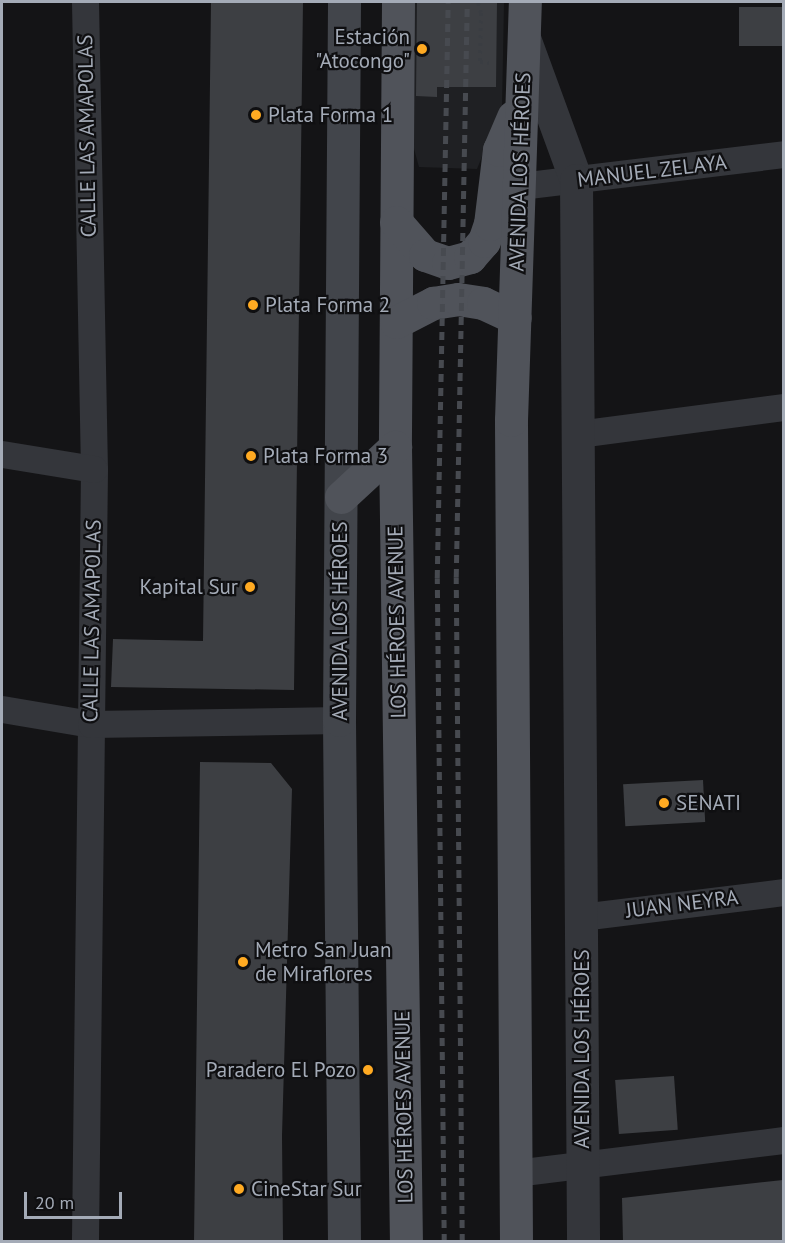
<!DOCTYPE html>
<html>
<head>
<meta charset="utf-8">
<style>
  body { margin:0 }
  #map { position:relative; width:785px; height:1243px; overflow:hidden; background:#141416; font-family:"PT Sans",sans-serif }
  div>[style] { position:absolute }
  .built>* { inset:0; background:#1f2023 }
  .building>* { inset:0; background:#3d3f43; transform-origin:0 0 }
  .path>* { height:4px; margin-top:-2px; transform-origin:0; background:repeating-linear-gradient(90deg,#3a3d42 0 3px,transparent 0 7.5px) }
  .minor>* { height:27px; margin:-13.5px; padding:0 13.5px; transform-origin:13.5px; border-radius:13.5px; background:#34363b }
  .tertiary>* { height:33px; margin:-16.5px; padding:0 16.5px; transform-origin:16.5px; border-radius:16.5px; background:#34363b }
  .secondary>* { height:33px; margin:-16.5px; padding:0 16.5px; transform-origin:16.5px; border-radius:16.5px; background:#42454b }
  .primary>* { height:33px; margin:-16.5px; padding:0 16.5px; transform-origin:16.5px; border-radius:16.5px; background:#50535a }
  .rail>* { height:4.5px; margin-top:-2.25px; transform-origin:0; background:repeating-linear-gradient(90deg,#474a50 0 8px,transparent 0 14px) }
  .dots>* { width:16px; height:16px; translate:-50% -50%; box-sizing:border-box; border:3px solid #0f0f11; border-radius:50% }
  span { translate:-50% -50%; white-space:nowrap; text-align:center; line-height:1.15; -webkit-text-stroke:4.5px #0f0f11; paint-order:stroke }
  .poi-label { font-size:21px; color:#a4abb7 }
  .right { translate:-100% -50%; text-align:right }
  .left { translate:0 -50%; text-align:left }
  .street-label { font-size:21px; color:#a4abb7 }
  .frame { position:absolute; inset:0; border:3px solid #a4abb7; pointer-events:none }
  .scale { position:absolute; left:24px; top:1192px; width:98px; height:27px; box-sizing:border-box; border:3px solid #a4abb7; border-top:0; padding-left:8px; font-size:18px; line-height:21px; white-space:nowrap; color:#a4abb7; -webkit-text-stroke:4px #0f0f11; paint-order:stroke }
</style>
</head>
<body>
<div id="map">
  <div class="built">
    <i style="clip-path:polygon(403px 2px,504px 2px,502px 107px,477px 169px,419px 167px,402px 105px)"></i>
  </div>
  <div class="building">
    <i style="clip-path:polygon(211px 2px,303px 2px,294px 690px,111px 687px,113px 639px,203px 641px)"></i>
    <i style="clip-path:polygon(417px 2px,497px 2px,496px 87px,437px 87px,437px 97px,416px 96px)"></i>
    <i style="left:783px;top:7px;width:39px;height:44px;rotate:90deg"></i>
    <i style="clip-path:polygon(200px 762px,271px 763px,292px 789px,282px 1136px,283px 1242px,194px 1242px)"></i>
    <i style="left:703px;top:780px;width:42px;height:80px;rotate:87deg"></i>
    <i style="left:674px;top:1076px;width:54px;height:59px;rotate:86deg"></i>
    <i style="clip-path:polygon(783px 1180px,783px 1242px,623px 1242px,622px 1198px)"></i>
  </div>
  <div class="path">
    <i style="left:478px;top:3px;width:10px;rotate:73deg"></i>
    <i style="left:481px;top:13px;width:49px;rotate:91.2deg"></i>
    <i style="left:480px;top:62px;width:9px;rotate:6deg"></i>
  </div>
  <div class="minor">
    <i style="left:85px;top:2px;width:467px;rotate:88.9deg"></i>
    <i style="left:94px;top:469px;width:773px;rotate:90.67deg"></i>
    <i style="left:520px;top:186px;width:266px;rotate:-6.9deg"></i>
    <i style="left:578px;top:434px;width:208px;rotate:-7.5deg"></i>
    <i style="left:2px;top:454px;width:93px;rotate:9.3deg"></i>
    <i style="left:2px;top:709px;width:90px;rotate:9.6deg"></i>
    <i style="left:91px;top:724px;width:248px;rotate:-0.9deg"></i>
    <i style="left:581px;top:917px;width:205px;rotate:-7deg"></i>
    <i style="left:515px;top:1173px;width:271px;rotate:-7deg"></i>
  </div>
  <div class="tertiary">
    <i style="left:524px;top:38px;width:151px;rotate:69.9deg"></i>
    <i style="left:576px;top:180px;width:1062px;rotate:89.62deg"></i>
  </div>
  <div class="secondary">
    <i style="left:344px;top:1242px;width:522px;rotate:-90.55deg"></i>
    <i style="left:339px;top:720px;width:718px;rotate:-89.6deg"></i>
  </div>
  <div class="primary">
    <i style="left:398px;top:2px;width:445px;rotate:90.4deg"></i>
    <i style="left:395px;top:447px;width:795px;rotate:89.21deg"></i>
    <i style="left:396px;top:222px;width:44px;rotate:48.7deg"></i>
    <i style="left:425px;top:255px;width:24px;rotate:19deg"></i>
    <i style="left:448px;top:263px;width:23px;rotate:-15deg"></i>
    <i style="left:470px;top:257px;width:21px;rotate:-49deg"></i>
    <i style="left:484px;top:241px;width:18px;rotate:-71deg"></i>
    <i style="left:490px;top:224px;width:75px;rotate:-83.1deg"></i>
    <i style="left:499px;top:150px;width:36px;rotate:-67deg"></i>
    <i style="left:396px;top:322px;width:42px;rotate:-27.2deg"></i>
    <i style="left:433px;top:303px;width:25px;rotate:-9deg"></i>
    <i style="left:458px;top:299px;width:25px;rotate:9deg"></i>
    <i style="left:483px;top:303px;width:35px;rotate:25deg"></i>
    <i style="left:341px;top:497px;width:74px;rotate:-42.8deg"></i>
    <i style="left:516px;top:1242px;width:822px;rotate:-90.35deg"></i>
    <i style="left:511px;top:420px;width:418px;rotate:-88.1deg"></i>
  </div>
  <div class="rail">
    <i style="left:444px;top:1242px;width:664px;rotate:-90.6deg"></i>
    <i style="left:437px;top:578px;width:576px;rotate:-88.91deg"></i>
    <i style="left:462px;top:1242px;width:665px;rotate:-90.52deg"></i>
    <i style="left:456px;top:577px;width:575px;rotate:-88.9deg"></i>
  </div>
  <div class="dots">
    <i style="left:422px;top:49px;background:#fa2"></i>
    <i style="left:256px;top:115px;background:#fa2"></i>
    <i style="left:253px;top:305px;background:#fa2"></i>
    <i style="left:251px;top:456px;background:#fa2"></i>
    <i style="left:250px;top:587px;background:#fa2"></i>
    <i style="left:664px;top:803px;background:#fa2"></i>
    <i style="left:243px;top:962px;background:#fa2"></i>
    <i style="left:368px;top:1070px;background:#fa2"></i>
    <i style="left:239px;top:1189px;background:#fa2"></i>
  </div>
  <div class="poi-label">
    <span class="right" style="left:410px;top:49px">Estación<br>"Atocongo"</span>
    <span class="left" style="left:268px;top:115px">Plata Forma 1</span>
    <span class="left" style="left:265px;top:305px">Plata Forma 2</span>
    <span class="left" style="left:263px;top:456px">Plata Forma 3</span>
    <span class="right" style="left:238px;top:587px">Kapital Sur</span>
    <span class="left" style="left:676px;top:803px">SENATI</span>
    <span class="left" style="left:255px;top:962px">Metro San Juan<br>de Miraflores</span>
    <span class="right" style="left:356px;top:1070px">Paradero El Pozo</span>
    <span class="left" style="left:251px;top:1189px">CineStar Sur</span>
  </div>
  <div class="street-label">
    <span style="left:87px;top:136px;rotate:-91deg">CALLE LAS AMAPOLAS</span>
    <span style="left:652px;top:171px;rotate:-7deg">MANUEL ZELAYA</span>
    <span style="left:520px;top:172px;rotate:-88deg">AVENIDA LOS HÉROES</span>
    <span style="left:92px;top:621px;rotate:-89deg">CALLE LAS AMAPOLAS</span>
    <span style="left:340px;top:621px;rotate:-90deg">AVENIDA LOS HÉROES</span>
    <span style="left:397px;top:622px;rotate:-91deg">LOS HÉROES AVENUE</span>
    <span style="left:682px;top:904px;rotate:-7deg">JUAN NEYRA</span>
    <span style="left:582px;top:1049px;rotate:-90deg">AVENIDA LOS HÉROES</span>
    <span style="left:404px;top:1107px;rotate:-91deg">LOS HÉROES AVENUE</span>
  </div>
  <div class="frame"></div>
  <div class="scale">20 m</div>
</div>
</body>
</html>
